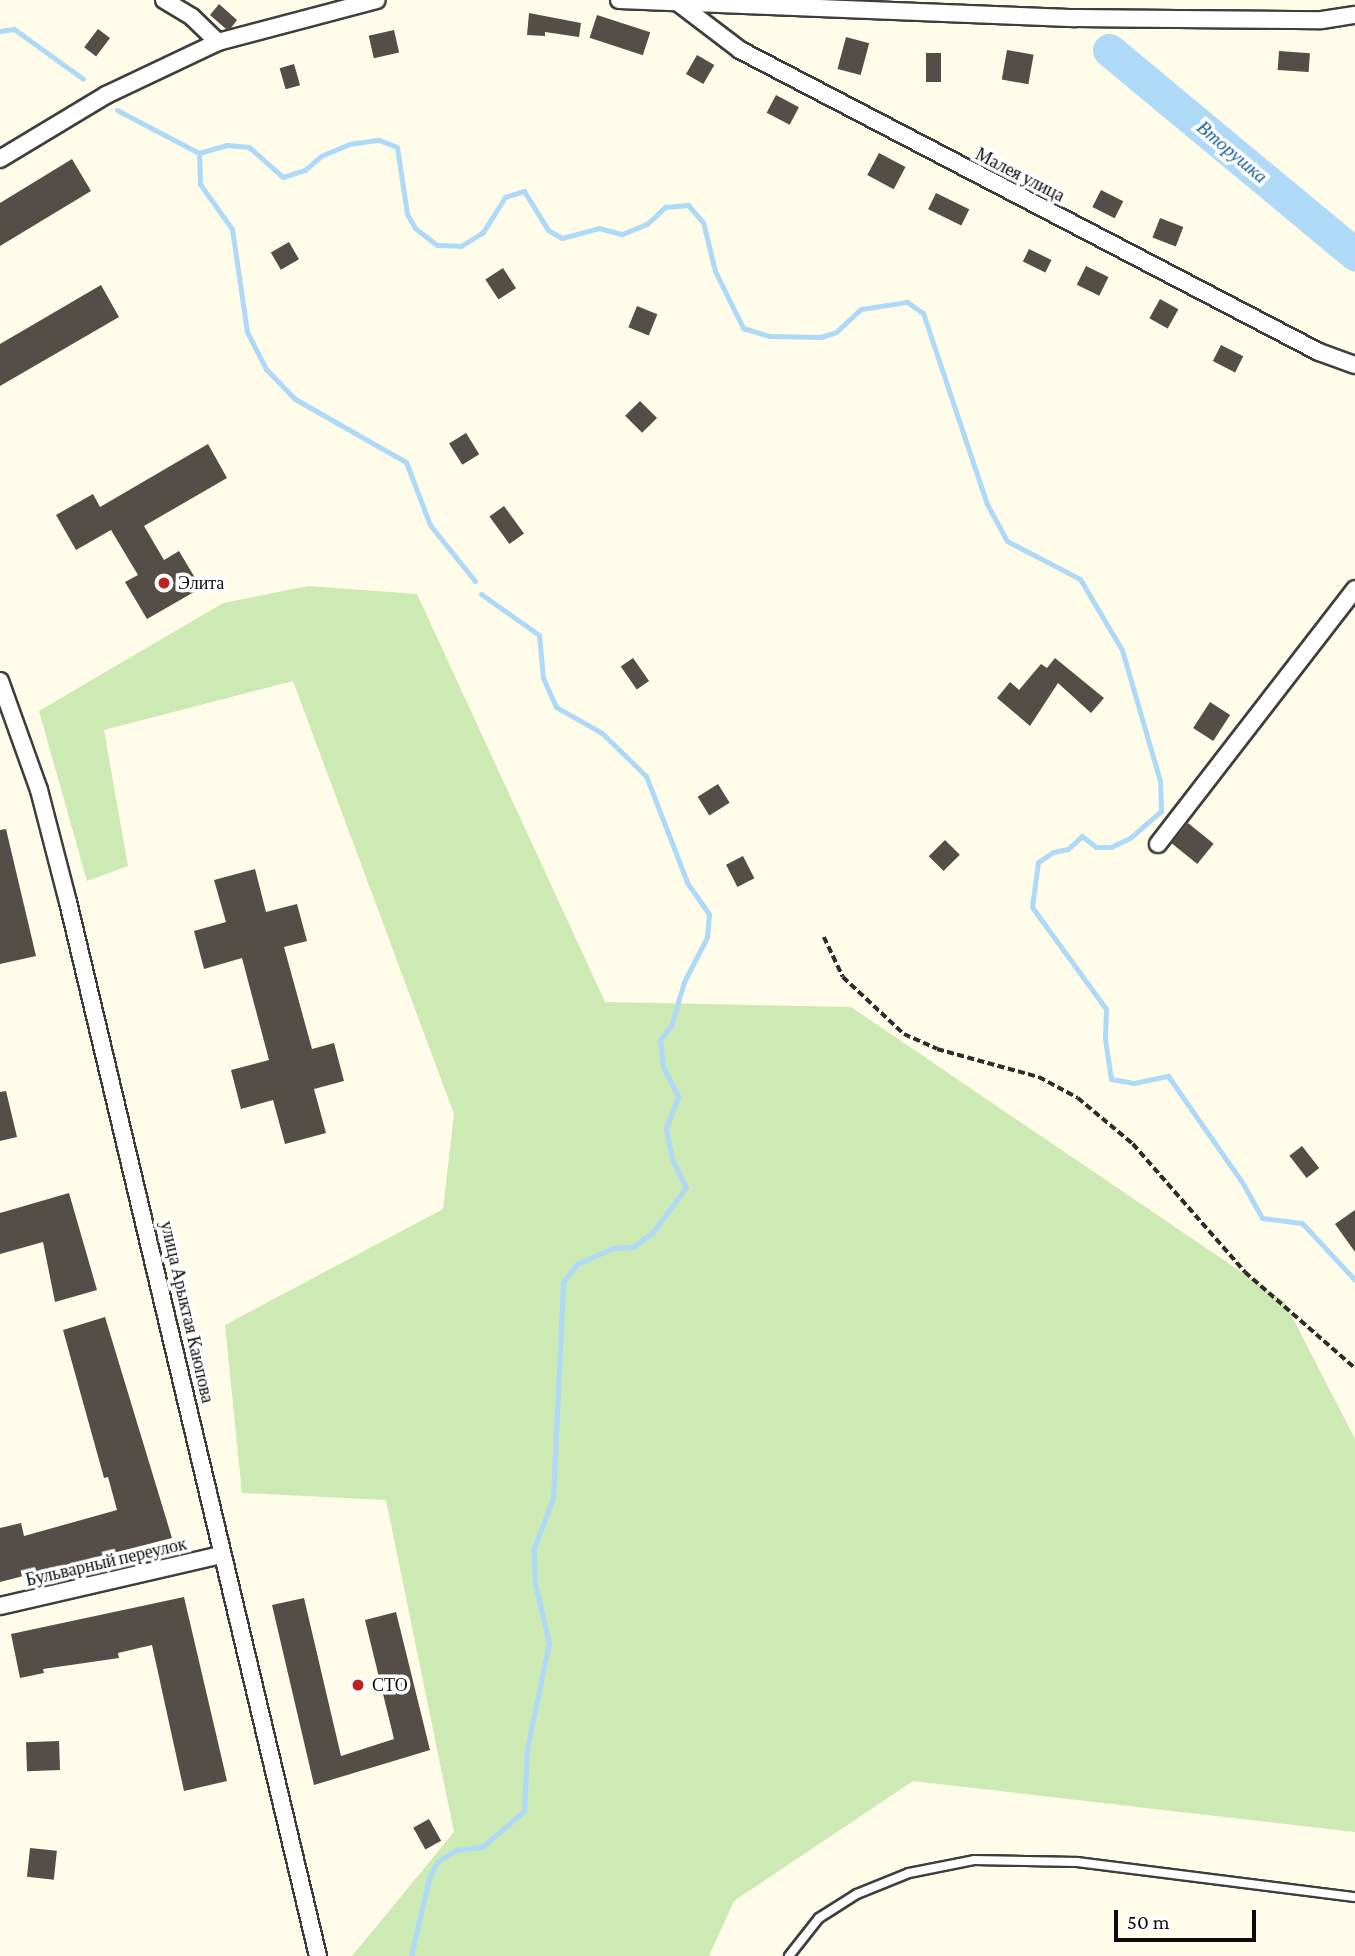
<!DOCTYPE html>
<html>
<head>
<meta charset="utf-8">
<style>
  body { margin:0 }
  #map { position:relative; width:1355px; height:1956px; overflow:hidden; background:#fffcea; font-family:"Crimson Pro",serif }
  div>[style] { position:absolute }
  .green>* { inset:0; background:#cde9b4 }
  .stream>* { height:5px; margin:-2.5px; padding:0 2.5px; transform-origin:2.5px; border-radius:2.5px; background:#aed9f7 }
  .river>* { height:33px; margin:-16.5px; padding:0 16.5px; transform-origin:16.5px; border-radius:16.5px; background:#aed9f7 }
  .building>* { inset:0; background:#544d48; transform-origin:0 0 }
  .path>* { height:3.5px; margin-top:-1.75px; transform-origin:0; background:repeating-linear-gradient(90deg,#2d2d2d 0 7px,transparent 0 10.5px) }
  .roads { filter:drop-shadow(2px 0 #3e3e3e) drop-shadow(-2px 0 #3e3e3e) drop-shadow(0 2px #3e3e3e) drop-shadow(0 -2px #3e3e3e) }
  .service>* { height:8px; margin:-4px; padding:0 4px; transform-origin:4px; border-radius:4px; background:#fff }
  .minor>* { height:16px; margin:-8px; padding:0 8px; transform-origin:8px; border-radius:8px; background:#fff }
  .dots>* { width:19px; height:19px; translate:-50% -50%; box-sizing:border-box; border:4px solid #fff; border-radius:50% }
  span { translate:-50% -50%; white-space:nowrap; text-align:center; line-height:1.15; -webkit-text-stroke:7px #fff; paint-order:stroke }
  .street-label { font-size:18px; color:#0b0b0b }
  .poi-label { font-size:18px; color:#0b0b0b }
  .left { translate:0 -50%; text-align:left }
  .water-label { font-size:19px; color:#145c9e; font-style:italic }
  .scale { position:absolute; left:1114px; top:1910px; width:142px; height:32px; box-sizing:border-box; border:4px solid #0b0b0b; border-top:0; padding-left:9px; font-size:21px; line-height:24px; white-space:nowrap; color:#0b0b0b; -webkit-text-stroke:5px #fff; paint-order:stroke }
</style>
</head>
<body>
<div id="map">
  <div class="green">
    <i style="clip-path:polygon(308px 586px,417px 594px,605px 1002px,851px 1007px,1284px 1301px,1355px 1439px,1355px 1832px,913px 1781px,734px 1901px,709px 1956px,352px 1956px,454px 1832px,386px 1500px,242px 1493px,225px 1325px,443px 1209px,454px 1114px,293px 681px,104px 730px,128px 866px,87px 881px,39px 711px,223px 603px)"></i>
  </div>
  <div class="stream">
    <i style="left:0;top:31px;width:14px;rotate:-8deg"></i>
    <i style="left:14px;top:29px;width:85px;rotate:35.9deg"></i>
    <i style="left:117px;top:110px;width:93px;rotate:27.7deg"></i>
    <i style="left:199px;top:153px;width:29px;rotate:-16deg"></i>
    <i style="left:227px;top:145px;width:22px;rotate:5deg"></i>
    <i style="left:249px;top:147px;width:45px;rotate:41.4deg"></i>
    <i style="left:283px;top:177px;width:23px;rotate:-18deg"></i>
    <i style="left:305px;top:170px;width:21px;rotate:-41deg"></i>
    <i style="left:321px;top:156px;width:30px;rotate:-23deg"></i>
    <i style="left:349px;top:144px;width:30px;rotate:-8deg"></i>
    <i style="left:379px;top:140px;width:19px;rotate:21deg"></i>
    <i style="left:397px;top:147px;width:68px;rotate:81.5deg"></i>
    <i style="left:407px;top:214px;width:16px;rotate:60deg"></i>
    <i style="left:415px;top:228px;width:28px;rotate:38deg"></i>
    <i style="left:437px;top:245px;width:24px;rotate:2deg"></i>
    <i style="left:461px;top:246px;width:26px;rotate:-32deg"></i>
    <i style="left:483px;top:232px;width:41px;rotate:-57.8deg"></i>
    <i style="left:505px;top:197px;width:20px;rotate:-18deg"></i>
    <i style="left:524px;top:191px;width:46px;rotate:58.4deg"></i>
    <i style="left:548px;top:230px;width:16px;rotate:30deg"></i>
    <i style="left:562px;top:238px;width:38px;rotate:-15deg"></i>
    <i style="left:599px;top:228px;width:24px;rotate:15deg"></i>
    <i style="left:622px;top:234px;width:27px;rotate:-22deg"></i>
    <i style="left:647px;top:224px;width:25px;rotate:-43deg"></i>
    <i style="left:665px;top:207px;width:23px;rotate:-5deg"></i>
    <i style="left:688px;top:205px;width:23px;rotate:49deg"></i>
    <i style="left:703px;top:222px;width:50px;rotate:76.2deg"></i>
    <i style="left:715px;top:271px;width:64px;rotate:63.8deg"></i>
    <i style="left:743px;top:328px;width:27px;rotate:17deg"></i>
    <i style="left:769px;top:336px;width:52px;rotate:1.1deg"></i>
    <i style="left:821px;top:337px;width:16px;rotate:-18deg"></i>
    <i style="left:836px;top:332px;width:34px;rotate:-43deg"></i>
    <i style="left:861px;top:309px;width:47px;rotate:-8.7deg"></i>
    <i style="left:907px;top:302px;width:19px;rotate:35deg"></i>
    <i style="left:923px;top:313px;width:201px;rotate:71.5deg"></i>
    <i style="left:987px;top:504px;width:42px;rotate:61.6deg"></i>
    <i style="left:1007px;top:541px;width:82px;rotate:27.5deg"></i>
    <i style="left:1080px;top:579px;width:82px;rotate:59.4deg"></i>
    <i style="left:1122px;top:650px;width:136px;rotate:73.8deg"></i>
    <i style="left:1160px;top:781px;width:30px;rotate:88deg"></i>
    <i style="left:1161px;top:811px;width:41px;rotate:138.9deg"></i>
    <i style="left:1130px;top:838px;width:21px;rotate:155deg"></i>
    <i style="left:1111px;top:847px;width:15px;rotate:180deg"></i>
    <i style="left:1096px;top:847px;width:18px;rotate:-142deg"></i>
    <i style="left:1082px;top:836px;width:19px;rotate:137deg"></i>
    <i style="left:1068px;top:849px;width:15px;rotate:169deg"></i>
    <i style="left:1053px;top:852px;width:18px;rotate:146deg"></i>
    <i style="left:1038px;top:862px;width:45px;rotate:97.6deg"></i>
    <i style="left:1032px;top:907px;width:126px;rotate:54deg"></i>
    <i style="left:1106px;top:1009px;width:30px;rotate:92deg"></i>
    <i style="left:1105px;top:1039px;width:40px;rotate:81.5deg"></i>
    <i style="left:1111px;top:1079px;width:23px;rotate:10deg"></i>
    <i style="left:1134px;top:1083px;width:35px;rotate:-12deg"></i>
    <i style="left:1168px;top:1076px;width:129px;rotate:55.1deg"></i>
    <i style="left:1242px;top:1182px;width:41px;rotate:60.9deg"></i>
    <i style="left:1262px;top:1218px;width:40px;rotate:7.1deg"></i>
    <i style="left:1302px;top:1223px;width:78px;rotate:47.1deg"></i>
    <i style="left:199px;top:153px;width:31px;rotate:88deg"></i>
    <i style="left:200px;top:184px;width:55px;rotate:54.6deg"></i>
    <i style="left:232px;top:229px;width:104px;rotate:81.7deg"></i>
    <i style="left:247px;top:332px;width:42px;rotate:62.8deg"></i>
    <i style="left:266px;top:369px;width:42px;rotate:46deg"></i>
    <i style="left:295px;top:399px;width:128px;rotate:29.6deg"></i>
    <i style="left:406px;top:462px;width:67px;rotate:69.1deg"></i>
    <i style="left:430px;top:525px;width:72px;rotate:51.2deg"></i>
    <i style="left:411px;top:1956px;width:80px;rotate:-77deg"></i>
    <i style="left:429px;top:1878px;width:18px;rotate:-63deg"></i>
    <i style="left:437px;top:1862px;width:22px;rotate:-32deg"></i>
    <i style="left:456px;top:1850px;width:26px;rotate:-7deg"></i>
    <i style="left:482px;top:1847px;width:55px;rotate:-40.6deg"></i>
    <i style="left:524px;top:1811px;width:62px;rotate:-87.2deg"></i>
    <i style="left:527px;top:1749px;width:108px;rotate:-78.3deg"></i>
    <i style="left:549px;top:1643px;width:61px;rotate:-103.3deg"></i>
    <i style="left:535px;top:1584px;width:36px;rotate:-92deg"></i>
    <i style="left:534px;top:1548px;width:53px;rotate:-69.2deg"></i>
    <i style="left:553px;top:1498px;width:216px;rotate:-87.3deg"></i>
    <i style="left:563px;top:1282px;width:23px;rotate:-52deg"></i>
    <i style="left:577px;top:1264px;width:39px;rotate:-24deg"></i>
    <i style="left:613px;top:1248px;width:20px;rotate:-3deg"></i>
    <i style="left:633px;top:1247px;width:25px;rotate:-37deg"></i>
    <i style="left:653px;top:1232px;width:56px;rotate:-53.7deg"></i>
    <i style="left:686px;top:1187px;width:31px;rotate:-117deg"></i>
    <i style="left:672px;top:1159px;width:32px;rotate:-101deg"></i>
    <i style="left:666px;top:1128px;width:34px;rotate:-69deg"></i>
    <i style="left:678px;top:1096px;width:33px;rotate:-117deg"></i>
    <i style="left:663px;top:1067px;width:27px;rotate:-96deg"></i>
    <i style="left:660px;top:1040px;width:18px;rotate:-52deg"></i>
    <i style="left:671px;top:1026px;width:46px;rotate:-73.5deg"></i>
    <i style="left:684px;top:982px;width:51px;rotate:-62.9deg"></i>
    <i style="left:707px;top:937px;width:23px;rotate:-85deg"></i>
    <i style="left:709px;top:914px;width:39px;rotate:-125deg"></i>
    <i style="left:687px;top:882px;width:114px;rotate:-111.1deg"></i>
    <i style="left:646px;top:776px;width:62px;rotate:-135.7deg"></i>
    <i style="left:602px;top:733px;width:53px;rotate:-150.5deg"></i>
    <i style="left:556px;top:707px;width:32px;rotate:-114deg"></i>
    <i style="left:543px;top:678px;width:43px;rotate:-95.3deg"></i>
    <i style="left:539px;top:635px;width:71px;rotate:-144.7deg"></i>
  </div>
  <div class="river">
    <i style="left:1109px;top:50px;width:320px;rotate:39.7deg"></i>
  </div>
  <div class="building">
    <i style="clip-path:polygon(219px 4px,237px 20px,231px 28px,226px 29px,210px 15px)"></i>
    <i style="clip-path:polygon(529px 13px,581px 23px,579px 37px,545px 32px,545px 36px,527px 35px)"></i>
    <i style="left:597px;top:15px;width:56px;height:24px;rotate:18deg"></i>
    <i style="left:98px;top:29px;width:15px;height:23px;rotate:37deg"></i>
    <i style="left:394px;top:30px;width:23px;height:26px;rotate:77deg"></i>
    <i style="left:846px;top:37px;width:24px;height:33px;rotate:15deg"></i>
    <i style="left:1007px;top:50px;width:27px;height:30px;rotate:10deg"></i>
    <i style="left:1279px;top:51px;width:31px;height:19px;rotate:4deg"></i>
    <i style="left:926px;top:53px;width:15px;height:29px"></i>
    <i style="left:697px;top:55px;width:20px;height:22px;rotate:30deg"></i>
    <i style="left:294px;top:64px;width:22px;height:15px;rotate:74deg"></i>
    <i style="left:776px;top:95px;width:26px;height:20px;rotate:28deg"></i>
    <i style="left:879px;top:153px;width:30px;height:25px;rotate:28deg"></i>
    <i style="clip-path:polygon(72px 159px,91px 191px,0 246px,0 203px)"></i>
    <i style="left:1101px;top:190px;width:25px;height:19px;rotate:27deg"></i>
    <i style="left:936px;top:193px;width:37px;height:18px;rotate:26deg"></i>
    <i style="left:1160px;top:218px;width:25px;height:21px;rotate:21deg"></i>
    <i style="left:289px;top:242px;width:20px;height:21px;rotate:60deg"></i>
    <i style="left:1029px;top:249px;width:25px;height:14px;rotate:26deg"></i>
    <i style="left:1086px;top:266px;width:25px;height:21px;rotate:26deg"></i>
    <i style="left:503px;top:268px;width:24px;height:21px;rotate:57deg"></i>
    <i style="clip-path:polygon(101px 285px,119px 317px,0 386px,0 344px)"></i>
    <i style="left:1160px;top:299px;width:21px;height:22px;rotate:29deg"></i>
    <i style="left:637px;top:306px;width:22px;height:23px;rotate:22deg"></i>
    <i style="left:1221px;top:345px;width:25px;height:18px;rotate:27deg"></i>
    <i style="left:640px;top:401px;width:24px;height:21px;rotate:45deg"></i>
    <i style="left:466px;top:433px;width:25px;height:20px;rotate:58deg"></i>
    <i style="clip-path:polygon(208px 444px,227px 478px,144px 526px,164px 560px,179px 551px,201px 588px,147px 619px,125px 582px,138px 575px,111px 530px,76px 550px,56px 515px,93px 494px,100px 507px)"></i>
    <i style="left:504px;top:506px;width:34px;height:18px;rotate:54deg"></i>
    <i style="left:633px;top:658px;width:28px;height:15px;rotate:55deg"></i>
    <i style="clip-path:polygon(1055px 658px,1104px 698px,1091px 713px,1058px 683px,1030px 726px,997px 698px,1010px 682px,1019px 690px,1041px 664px,1047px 668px)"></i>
    <i style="left:1210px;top:702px;width:24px;height:31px;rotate:33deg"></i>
    <i style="left:718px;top:784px;width:22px;height:24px;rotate:58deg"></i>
    <i style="left:1188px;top:823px;width:33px;height:26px;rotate:39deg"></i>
    <i style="clip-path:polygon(6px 829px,36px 956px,0 964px,0 830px)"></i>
    <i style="left:945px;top:840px;width:21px;height:23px;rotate:45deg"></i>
    <i style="left:743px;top:856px;width:25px;height:19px;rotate:63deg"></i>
    <i style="clip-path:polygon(255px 869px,266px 912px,297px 904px,307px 941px,284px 947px,312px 1049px,334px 1043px,344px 1081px,314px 1089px,326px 1133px,285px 1144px,273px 1100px,241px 1109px,231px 1070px,269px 1060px,242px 958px,204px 969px,194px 931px,226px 922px,214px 880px)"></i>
    <i style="clip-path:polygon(6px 1091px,17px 1137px,0 1141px,0 1092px)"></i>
    <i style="left:1302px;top:1146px;width:28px;height:16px;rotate:52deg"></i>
    <i style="clip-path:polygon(69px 1193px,97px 1290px,55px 1302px,43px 1242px,0 1254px,0 1213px)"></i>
    <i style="clip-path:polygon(1355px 1210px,1355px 1252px,1335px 1224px)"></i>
    <i style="clip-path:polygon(105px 1317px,172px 1538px,0 1582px,0 1528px,21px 1523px,24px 1536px,117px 1510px,108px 1477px,104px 1478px,63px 1330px)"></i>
    <i style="clip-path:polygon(184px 1597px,227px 1781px,184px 1791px,152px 1645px,118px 1653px,119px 1658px,43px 1669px,44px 1673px,20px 1678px,11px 1634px)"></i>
    <i style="clip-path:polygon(304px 1598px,341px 1756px,394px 1739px,365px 1620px,396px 1612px,430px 1750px,314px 1785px,272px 1605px)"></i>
    <i style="left:59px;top:1741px;width:29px;height:33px;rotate:88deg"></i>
    <i style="left:429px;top:1819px;width:25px;height:18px;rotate:61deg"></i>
    <i style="left:30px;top:1848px;width:27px;height:29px;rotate:6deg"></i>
  </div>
  <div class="path">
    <i style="left:824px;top:937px;width:44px;rotate:64.6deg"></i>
    <i style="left:843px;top:977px;width:83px;rotate:43.1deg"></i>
    <i style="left:904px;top:1034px;width:36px;rotate:24deg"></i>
    <i style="left:937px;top:1049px;width:106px;rotate:15.4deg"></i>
    <i style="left:1039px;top:1077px;width:44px;rotate:28.3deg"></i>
    <i style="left:1078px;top:1098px;width:72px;rotate:39.9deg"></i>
    <i style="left:1133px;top:1144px;width:170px;rotate:48.8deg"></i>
    <i style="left:1245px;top:1272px;width:146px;rotate:41.1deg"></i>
  </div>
  <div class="roads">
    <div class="service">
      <i style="left:789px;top:1956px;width:48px;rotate:-51.7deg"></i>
      <i style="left:819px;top:1918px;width:45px;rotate:-32.3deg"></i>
      <i style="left:857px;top:1894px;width:56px;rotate:-22deg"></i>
      <i style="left:909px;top:1873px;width:66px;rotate:-11.3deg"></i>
      <i style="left:974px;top:1860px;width:103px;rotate:1.1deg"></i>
      <i style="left:1077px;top:1862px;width:280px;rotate:7.2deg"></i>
    </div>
    <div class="minor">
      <i style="left:164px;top:0;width:33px;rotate:31deg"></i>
      <i style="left:192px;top:17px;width:36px;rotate:44deg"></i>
      <i style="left:619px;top:0;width:457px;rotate:2.3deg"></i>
      <i style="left:1076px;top:18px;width:246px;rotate:0.5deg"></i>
      <i style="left:1322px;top:20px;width:33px;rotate:-9deg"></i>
      <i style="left:677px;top:2px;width:79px;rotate:37.3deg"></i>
      <i style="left:740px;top:50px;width:653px;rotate:27.55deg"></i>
      <i style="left:1319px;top:352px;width:38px;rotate:20deg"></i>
      <i style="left:0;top:159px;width:124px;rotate:-31.1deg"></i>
      <i style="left:106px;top:95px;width:124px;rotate:-25.3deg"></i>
      <i style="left:218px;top:42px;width:164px;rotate:-14.8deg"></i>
      <i style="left:0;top:681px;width:116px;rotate:70.3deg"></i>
      <i style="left:39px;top:790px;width:116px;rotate:75.5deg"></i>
      <i style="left:68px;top:902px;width:1083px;rotate:76.66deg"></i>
      <i style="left:1158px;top:844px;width:322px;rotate:-52.3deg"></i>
      <i style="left:0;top:1606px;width:227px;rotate:-13deg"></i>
    </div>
  </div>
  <div class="dots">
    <i style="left:164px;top:583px;background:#bc2224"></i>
    <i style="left:358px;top:1685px;background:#bc2224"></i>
  </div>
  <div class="street-label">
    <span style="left:1020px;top:175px;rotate:27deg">Малея улица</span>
    <span style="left:187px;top:1312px;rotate:77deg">улица Арыктая Каюпова</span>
    <span style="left:106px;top:1562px;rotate:-13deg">Бульварный переулок</span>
  </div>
  <div class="poi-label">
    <span class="left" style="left:178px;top:583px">Элита</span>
    <span class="left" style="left:372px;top:1685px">СТО</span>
  </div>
  <div class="water-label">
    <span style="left:1232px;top:152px;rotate:40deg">Вторушка</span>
  </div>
  <div class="scale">50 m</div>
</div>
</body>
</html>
